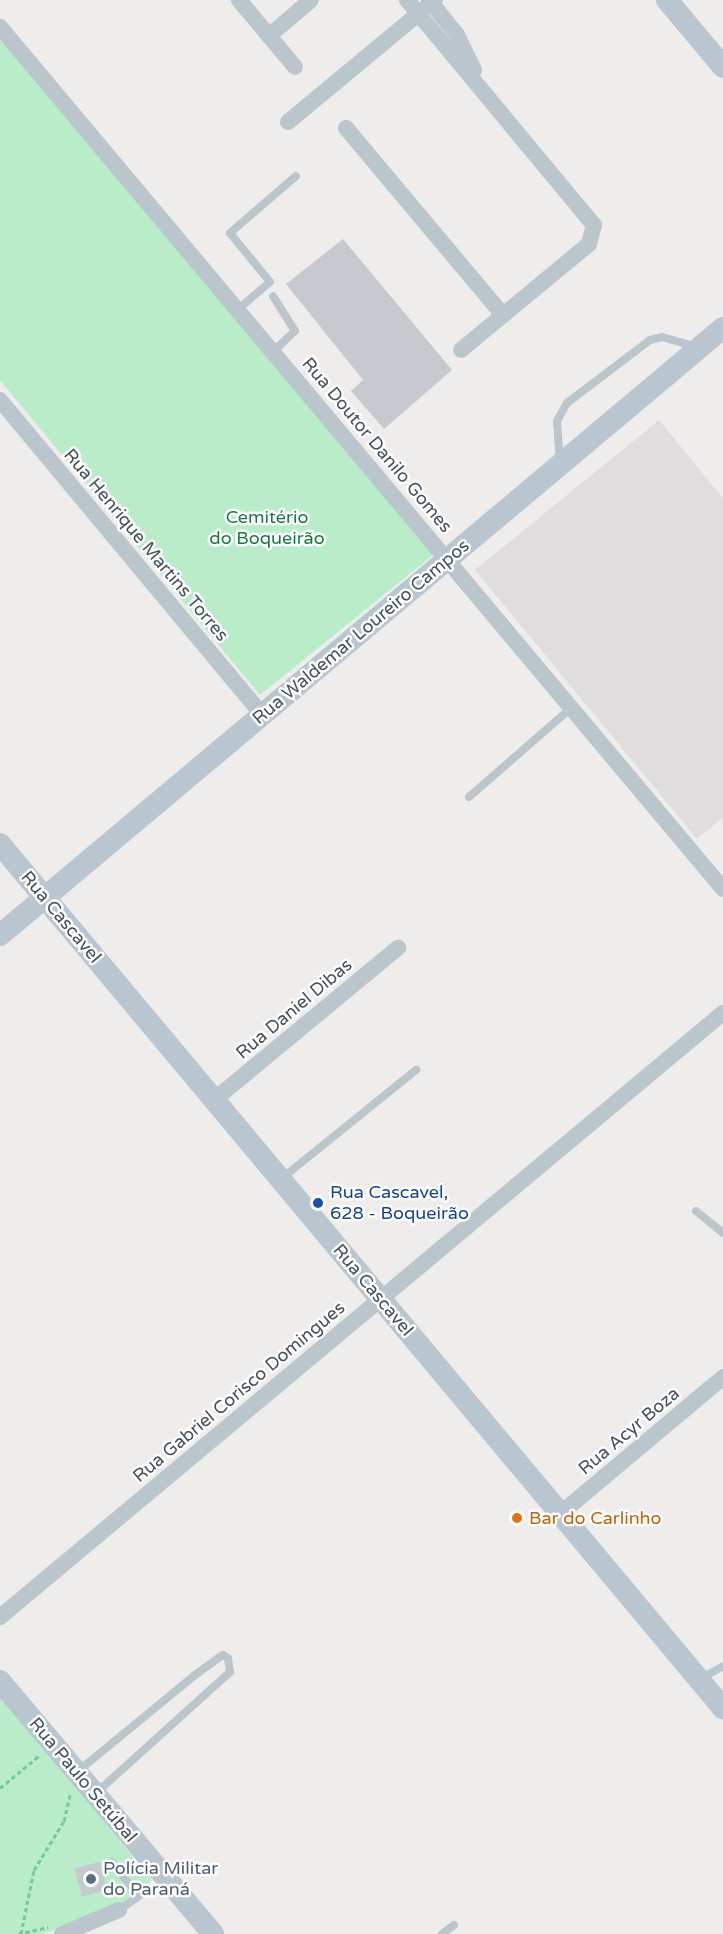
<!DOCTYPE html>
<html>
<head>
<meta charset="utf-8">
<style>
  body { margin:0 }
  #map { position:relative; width:723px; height:1934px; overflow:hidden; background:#efecec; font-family:"Varela Round",sans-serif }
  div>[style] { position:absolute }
  .education>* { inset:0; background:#e0ddde }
  .green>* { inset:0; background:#b9edca }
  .building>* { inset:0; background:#c6cacf; transform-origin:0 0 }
  .path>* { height:3px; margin-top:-1.5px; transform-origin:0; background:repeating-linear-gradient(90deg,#72cb99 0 4.5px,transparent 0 7.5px) }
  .lane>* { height:8px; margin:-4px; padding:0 4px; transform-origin:4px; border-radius:4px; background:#bac5cc }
  .street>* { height:16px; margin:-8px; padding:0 8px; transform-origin:8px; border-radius:8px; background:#bac5cc }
  .secondary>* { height:22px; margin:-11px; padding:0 11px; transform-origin:11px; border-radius:11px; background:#b9c6d0 }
  .dots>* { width:16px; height:16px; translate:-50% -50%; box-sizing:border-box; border:3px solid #fff; border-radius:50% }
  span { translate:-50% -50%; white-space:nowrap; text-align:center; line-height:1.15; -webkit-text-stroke:5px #fff; paint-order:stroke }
  .street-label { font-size:18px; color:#455159 }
  .park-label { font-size:18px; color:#177941 }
  .transit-label { font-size:18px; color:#164399 }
  .left { translate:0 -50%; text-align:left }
  .food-label { font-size:18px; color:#c56008 }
  .service-label { font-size:18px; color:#4e5e75 }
</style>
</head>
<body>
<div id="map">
  <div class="education">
    <i style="clip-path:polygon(659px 420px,723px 498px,723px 818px,697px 839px,475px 570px)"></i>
  </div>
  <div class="green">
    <i style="clip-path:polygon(0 35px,433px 555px,260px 695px,0 380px)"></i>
    <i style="clip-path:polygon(0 1696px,152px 1880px,116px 1909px,43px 1934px,0 1934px)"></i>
  </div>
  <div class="building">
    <i style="clip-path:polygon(343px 239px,452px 370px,384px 429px,351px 391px,363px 380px,286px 284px)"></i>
    <i style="left:100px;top:1862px;width:29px;height:26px;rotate:76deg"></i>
  </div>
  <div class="path">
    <i style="left:0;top:1788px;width:52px;rotate:-39.5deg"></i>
    <i style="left:18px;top:1934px;width:31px;rotate:-13deg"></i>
    <i style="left:21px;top:1934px;width:65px;rotate:-78.5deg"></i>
    <i style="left:34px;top:1870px;width:57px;rotate:-58.5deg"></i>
    <i style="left:64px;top:1821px;width:28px;rotate:-77deg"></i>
  </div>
  <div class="lane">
    <i style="left:237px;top:310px;width:43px;rotate:-40.3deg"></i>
    <i style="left:270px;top:282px;width:63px;rotate:-129.2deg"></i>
    <i style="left:230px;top:233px;width:87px;rotate:-40.8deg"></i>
    <i style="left:273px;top:352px;width:30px;rotate:-44deg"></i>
    <i style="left:295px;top:331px;width:41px;rotate:-122.2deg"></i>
    <i style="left:560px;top:462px;width:41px;rotate:-94.2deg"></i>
    <i style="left:557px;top:421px;width:21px;rotate:-61deg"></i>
    <i style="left:567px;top:403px;width:104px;rotate:-37.2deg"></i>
    <i style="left:650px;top:340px;width:12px;rotate:-14deg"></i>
    <i style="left:662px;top:337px;width:36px;rotate:16deg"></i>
    <i style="left:469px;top:797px;width:135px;rotate:-41.1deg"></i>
    <i style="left:281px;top:1179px;width:174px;rotate:-38.9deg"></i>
    <i style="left:696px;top:1211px;width:35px;rotate:39deg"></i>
    <i style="left:700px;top:1679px;width:26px;rotate:-29deg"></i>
    <i style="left:77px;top:1772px;width:153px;rotate:-39.4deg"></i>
    <i style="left:195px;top:1675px;width:34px;rotate:-36deg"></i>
    <i style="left:223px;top:1655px;width:6px;rotate:31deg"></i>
    <i style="left:228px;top:1658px;width:14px;rotate:82deg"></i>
    <i style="left:230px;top:1672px;width:181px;rotate:137.9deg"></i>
    <i style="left:112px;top:1862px;width:43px;rotate:51.5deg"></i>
    <i style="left:139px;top:1896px;width:24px;rotate:145deg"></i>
    <i style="left:442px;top:1934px;width:15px;rotate:-37deg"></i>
  </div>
  <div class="street">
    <i style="left:239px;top:0;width:87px;rotate:50.1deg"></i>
    <i style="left:407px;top:0;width:293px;rotate:50.3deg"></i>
    <i style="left:594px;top:225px;width:20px;rotate:105deg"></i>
    <i style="left:589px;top:244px;width:166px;rotate:140.4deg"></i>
    <i style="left:429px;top:0;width:45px;rotate:51.3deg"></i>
    <i style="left:457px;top:35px;width:39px;rotate:64deg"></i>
    <i style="left:0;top:27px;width:1125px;rotate:50.01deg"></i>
    <i style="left:269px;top:36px;width:55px;rotate:-40.6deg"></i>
    <i style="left:288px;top:122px;width:191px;rotate:-39.7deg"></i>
    <i style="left:346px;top:128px;width:244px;rotate:50deg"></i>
    <i style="left:0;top:400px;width:410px;rotate:50.2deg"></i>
    <i style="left:214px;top:1100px;width:239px;rotate:-39.6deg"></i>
    <i style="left:560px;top:1514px;width:213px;rotate:-40deg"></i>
    <i style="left:0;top:1617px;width:942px;rotate:-39.88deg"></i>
    <i style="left:62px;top:1934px;width:62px;rotate:-22.8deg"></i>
  </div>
  <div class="secondary">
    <i style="left:667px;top:0;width:87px;rotate:50.1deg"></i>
    <i style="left:0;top:844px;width:1127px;rotate:50.08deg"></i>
    <i style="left:0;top:935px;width:944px;rotate:-40.02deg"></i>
    <i style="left:0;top:1681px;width:331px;rotate:49.9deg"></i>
  </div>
  <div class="dots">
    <i style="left:318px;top:1203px;background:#1a4fb4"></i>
    <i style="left:517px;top:1518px;background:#e8710a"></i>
    <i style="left:91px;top:1879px;background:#5c6f8a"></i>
  </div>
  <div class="street-label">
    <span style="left:377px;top:445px;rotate:50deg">Rua Doutor Danilo Gomes</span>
    <span style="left:146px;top:545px;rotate:50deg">Rua Henrique Martins Torres</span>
    <span style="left:361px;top:632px;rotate:-40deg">Rua Waldemar Loureiro Campos</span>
    <span style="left:61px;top:917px;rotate:50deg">Rua Cascavel</span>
    <span style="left:294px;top:1009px;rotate:-40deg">Rua Daniel Dibas</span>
    <span style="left:373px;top:1290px;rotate:50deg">Rua Cascavel</span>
    <span style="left:239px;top:1392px;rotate:-40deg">Rua Gabriel Corisco Domingues</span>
    <span style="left:629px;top:1431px;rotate:-40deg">Rua Acyr Boza</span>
    <span style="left:83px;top:1780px;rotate:50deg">Rua Paulo Setúbal</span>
  </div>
  <div class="park-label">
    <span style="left:267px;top:528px">Cemitério<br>do Boqueirão</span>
  </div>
  <div class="transit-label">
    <span class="left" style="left:330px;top:1203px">Rua Cascavel,<br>628 - Boqueirão</span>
  </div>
  <div class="food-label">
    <span class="left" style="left:529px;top:1518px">Bar do Carlinho</span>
  </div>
  <div class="service-label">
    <span class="left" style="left:103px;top:1879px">Polícia Militar<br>do Paraná</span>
  </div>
</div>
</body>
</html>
